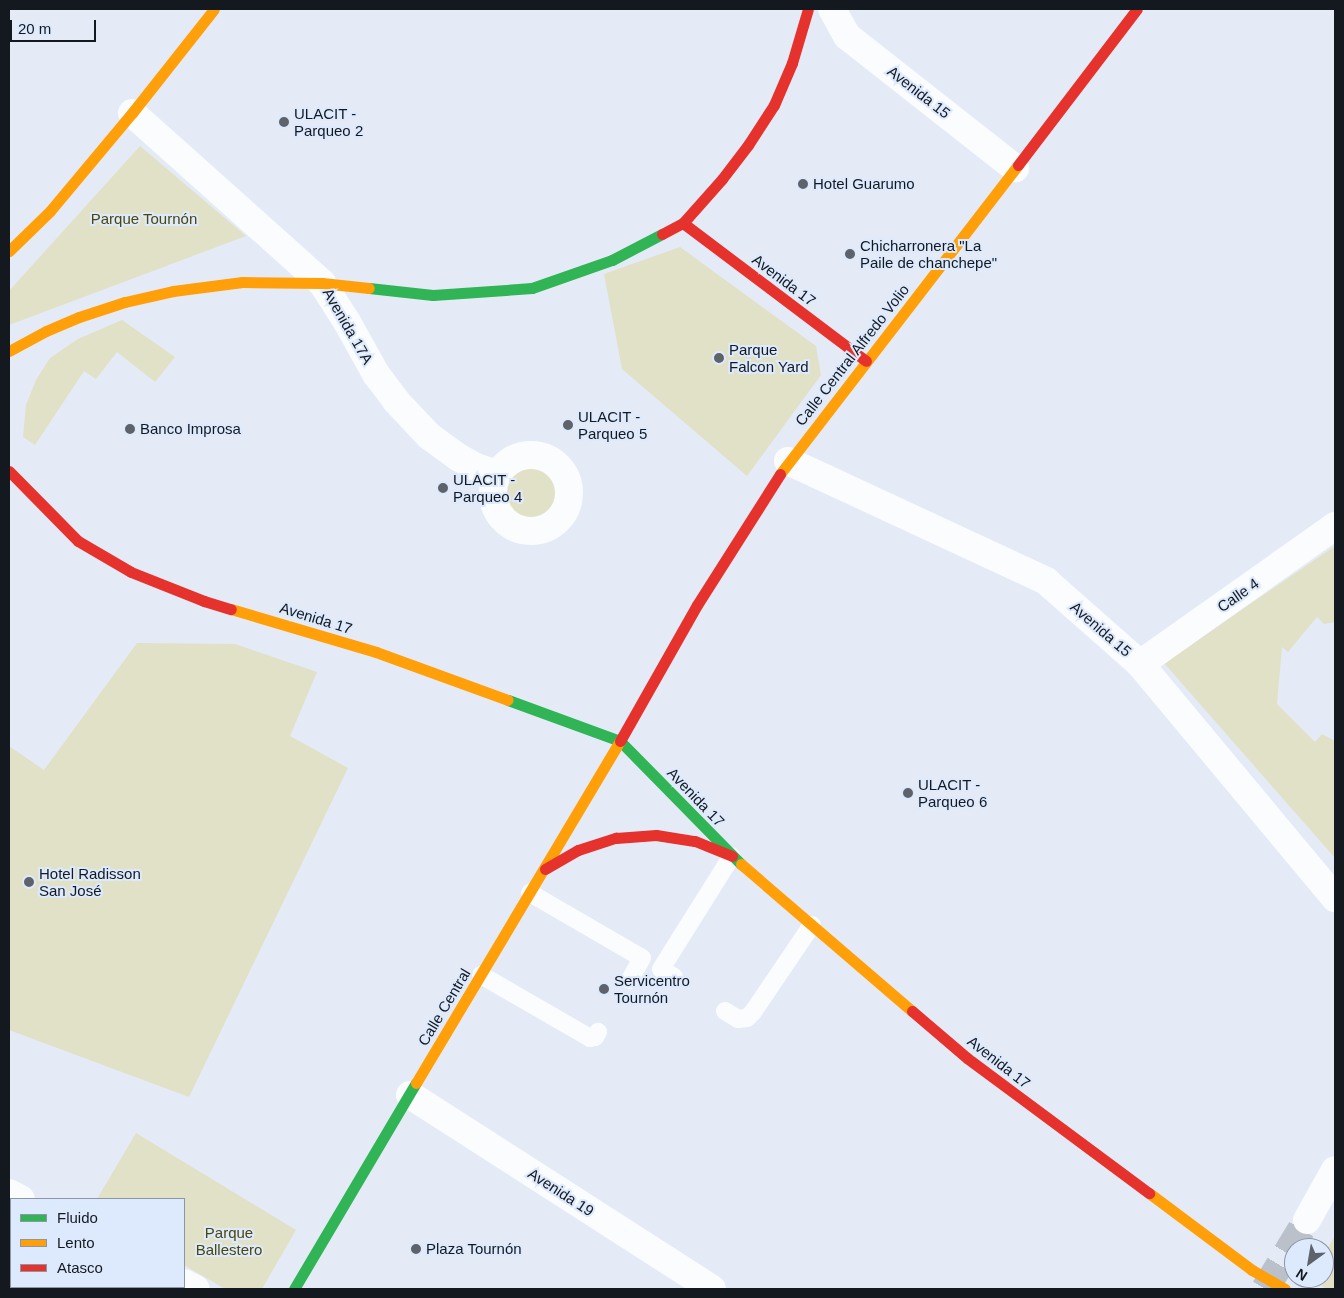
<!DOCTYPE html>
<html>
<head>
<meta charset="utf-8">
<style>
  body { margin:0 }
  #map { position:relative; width:1344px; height:1298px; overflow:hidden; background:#e4ebf6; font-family:Helvetica,sans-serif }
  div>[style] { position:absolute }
  .green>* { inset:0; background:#e0e1c6 }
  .round { border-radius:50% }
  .street-tunnel>* { height:28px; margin-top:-14px; transform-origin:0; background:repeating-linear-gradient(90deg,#bac1cb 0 28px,transparent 0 42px) }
  .lane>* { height:18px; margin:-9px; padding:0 9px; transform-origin:9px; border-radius:9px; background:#fbfcfe }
  .street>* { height:28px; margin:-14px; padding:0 14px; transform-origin:14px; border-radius:14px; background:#fbfcfe }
  .street>.ring { margin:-14px; padding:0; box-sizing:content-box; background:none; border:28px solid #fbfcfe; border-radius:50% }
  .fast>* { height:11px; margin:-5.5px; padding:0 5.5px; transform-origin:5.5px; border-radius:5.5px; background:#30b455 }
  .slow>* { height:11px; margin:-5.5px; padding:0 5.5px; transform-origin:5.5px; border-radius:5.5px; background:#ff9f0a }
  .jam>* { height:11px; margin:-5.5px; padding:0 5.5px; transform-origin:5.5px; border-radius:5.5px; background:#e5322d }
  .dots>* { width:14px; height:14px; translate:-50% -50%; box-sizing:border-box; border:2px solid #ddeafd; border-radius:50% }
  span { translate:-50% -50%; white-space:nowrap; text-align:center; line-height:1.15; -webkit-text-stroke:4px #ddeafd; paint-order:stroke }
  .street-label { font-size:15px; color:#141920 }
  .poi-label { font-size:15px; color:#141920 }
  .left { translate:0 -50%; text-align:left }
  .park-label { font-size:15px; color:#4c4608 }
  .frame { position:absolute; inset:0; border:10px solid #141920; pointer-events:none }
  .legend { position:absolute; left:10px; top:1198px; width:175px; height:90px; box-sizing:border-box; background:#ddeafd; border:1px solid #8d96a5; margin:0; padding:6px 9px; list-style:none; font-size:15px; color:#141920 }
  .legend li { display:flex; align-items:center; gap:10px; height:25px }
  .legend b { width:25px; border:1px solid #8d96a5 }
  .north { position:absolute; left:1284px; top:1238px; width:50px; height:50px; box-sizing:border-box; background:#ddeafd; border:1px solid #8d96a5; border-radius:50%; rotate:212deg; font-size:14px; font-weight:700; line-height:20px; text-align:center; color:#141920 }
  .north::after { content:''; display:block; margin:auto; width:18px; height:22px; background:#5d626b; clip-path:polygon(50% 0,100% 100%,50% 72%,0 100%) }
  .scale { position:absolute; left:10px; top:20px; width:86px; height:22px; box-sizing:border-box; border:2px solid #141920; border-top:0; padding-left:6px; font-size:15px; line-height:18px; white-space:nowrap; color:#141920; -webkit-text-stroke:4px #ddeafd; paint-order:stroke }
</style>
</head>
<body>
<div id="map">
  <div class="green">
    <i style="clip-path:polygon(140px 146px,246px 236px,9px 325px,9px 291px)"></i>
    <i style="clip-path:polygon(680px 247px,816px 346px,821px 375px,747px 476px,622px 369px,604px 274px)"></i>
    <i style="clip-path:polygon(122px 320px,175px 357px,155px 382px,117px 352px,96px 379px,84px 371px,35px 445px,23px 437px,26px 405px,36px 380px,50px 358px,78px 339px)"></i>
    <i class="round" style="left:502px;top:464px;width:58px;height:58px"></i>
    <i style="clip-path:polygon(1335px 546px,1335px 622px,1324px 624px,1317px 617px,1288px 652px,1282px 647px,1277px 704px,1315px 742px,1322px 734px,1335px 741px,1335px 858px,1164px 663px)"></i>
    <i style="clip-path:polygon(137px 643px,235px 644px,317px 672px,290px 736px,348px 768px,189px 1097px,9px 1030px,9px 746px,44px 770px)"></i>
    <i style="clip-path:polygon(136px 1133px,296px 1230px,262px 1289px,225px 1289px,184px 1265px,184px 1199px,97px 1199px)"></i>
    <i style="clip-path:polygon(1335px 1236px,1335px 1289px,1327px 1289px,1308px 1279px,1324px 1278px,1324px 1254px)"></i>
  </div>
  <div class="street-tunnel">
    <i style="left:1265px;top:1289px;width:81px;rotate:-58.7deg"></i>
  </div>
  <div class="lane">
    <i style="left:530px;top:893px;width:129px;rotate:30.1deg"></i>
    <i style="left:642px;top:958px;width:25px;rotate:119deg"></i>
    <i style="left:481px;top:975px;width:126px;rotate:30deg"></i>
    <i style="left:590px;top:1038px;width:5px;rotate:-11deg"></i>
    <i style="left:595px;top:1037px;width:6px;rotate:-59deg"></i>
    <i style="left:674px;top:977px;width:15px;rotate:-148deg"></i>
    <i style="left:661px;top:969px;width:133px;rotate:-57.9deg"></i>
    <i style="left:725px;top:1011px;width:15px;rotate:32deg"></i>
    <i style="left:738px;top:1019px;width:9px;rotate:-6deg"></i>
    <i style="left:747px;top:1018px;width:8px;rotate:-45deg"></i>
    <i style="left:753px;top:1012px;width:105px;rotate:-55.9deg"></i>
  </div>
  <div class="street">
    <i style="left:832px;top:9px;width:31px;rotate:61deg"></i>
    <i style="left:847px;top:36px;width:214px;rotate:38.2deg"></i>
    <i style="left:132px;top:113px;width:255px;rotate:41.8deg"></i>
    <i style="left:322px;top:283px;width:46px;rotate:57.3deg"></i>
    <i style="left:347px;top:322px;width:60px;rotate:60.9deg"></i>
    <i style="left:376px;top:374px;width:34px;rotate:53deg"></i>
    <i style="left:396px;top:401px;width:48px;rotate:46.7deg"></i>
    <i style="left:429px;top:436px;width:36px;rotate:36deg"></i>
    <i style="left:458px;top:457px;width:21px;rotate:29deg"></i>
    <i style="left:476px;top:467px;width:21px;rotate:19deg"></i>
    <i class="ring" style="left:493px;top:455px;width:48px;height:48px"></i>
    <i style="left:788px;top:461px;width:285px;rotate:24.9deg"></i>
    <i style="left:1046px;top:581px;width:125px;rotate:41.4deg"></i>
    <i style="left:1140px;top:664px;width:305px;rotate:50.2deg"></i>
    <i style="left:1140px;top:664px;width:239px;rotate:-35.3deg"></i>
    <i style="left:410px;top:1095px;width:359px;rotate:32.7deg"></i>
    <i style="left:9px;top:1193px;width:13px;rotate:27deg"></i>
    <i style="left:1307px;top:1220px;width:57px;rotate:-60.8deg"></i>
    <i style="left:184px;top:1283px;width:13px;rotate:27deg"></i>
  </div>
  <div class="fast">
    <i style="left:369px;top:288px;width:64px;rotate:6.2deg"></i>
    <i style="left:433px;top:295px;width:99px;rotate:-4deg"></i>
    <i style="left:532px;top:288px;width:85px;rotate:-19.3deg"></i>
    <i style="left:612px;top:260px;width:56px;rotate:-27.5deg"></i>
    <i style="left:508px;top:700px;width:119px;rotate:20.1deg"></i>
    <i style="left:620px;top:741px;width:173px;rotate:45.5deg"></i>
    <i style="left:294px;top:1289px;width:239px;rotate:-59.4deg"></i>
  </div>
  <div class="slow">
    <i style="left:9px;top:251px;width:57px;rotate:-44.3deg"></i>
    <i style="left:50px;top:211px;width:128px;rotate:-50.1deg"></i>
    <i style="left:132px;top:113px;width:132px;rotate:-51.7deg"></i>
    <i style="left:9px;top:351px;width:42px;rotate:-28.4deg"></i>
    <i style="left:46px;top:331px;width:36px;rotate:-23deg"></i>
    <i style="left:79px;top:317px;width:48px;rotate:-18.1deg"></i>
    <i style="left:125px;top:302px;width:49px;rotate:-12.9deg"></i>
    <i style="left:173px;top:291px;width:70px;rotate:-7.4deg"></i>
    <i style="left:242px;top:282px;width:80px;rotate:0.7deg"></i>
    <i style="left:322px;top:283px;width:47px;rotate:6.1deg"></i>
    <i style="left:780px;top:474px;width:390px;rotate:-52.4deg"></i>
    <i style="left:231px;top:609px;width:151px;rotate:16.5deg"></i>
    <i style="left:376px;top:652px;width:140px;rotate:20deg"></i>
    <i style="left:741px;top:864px;width:225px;rotate:40.7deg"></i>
    <i style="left:416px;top:1083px;width:398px;rotate:-59.2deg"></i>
    <i style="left:1149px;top:1193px;width:129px;rotate:36.8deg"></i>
    <i style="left:1252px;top:1270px;width:38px;rotate:30deg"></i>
  </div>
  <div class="jam">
    <i style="left:1018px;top:165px;width:196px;rotate:-52.7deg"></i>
    <i style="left:683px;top:223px;width:229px;rotate:37deg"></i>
    <i style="left:662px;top:234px;width:24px;rotate:-28deg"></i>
    <i style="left:683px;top:223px;width:59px;rotate:-48.4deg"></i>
    <i style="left:722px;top:179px;width:43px;rotate:-52.6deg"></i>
    <i style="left:748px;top:145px;width:48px;rotate:-57deg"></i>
    <i style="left:774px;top:105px;width:46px;rotate:-66.8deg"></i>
    <i style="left:792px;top:63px;width:56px;rotate:-73.5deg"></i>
    <i style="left:9px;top:471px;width:98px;rotate:45.4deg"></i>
    <i style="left:78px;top:541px;width:61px;rotate:30.3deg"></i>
    <i style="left:131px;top:572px;width:79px;rotate:21.7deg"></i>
    <i style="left:204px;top:601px;width:28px;rotate:17deg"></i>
    <i style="left:620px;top:741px;width:156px;rotate:-60.5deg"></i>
    <i style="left:697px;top:605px;width:155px;rotate:-57.6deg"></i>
    <i style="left:545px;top:869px;width:38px;rotate:-30deg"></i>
    <i style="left:578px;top:850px;width:40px;rotate:-18deg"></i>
    <i style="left:616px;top:838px;width:40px;rotate:-4.3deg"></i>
    <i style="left:656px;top:835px;width:39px;rotate:9deg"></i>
    <i style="left:695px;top:841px;width:40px;rotate:22deg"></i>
    <i style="left:912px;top:1011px;width:72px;rotate:40.5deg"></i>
    <i style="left:967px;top:1058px;width:227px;rotate:36.6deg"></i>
  </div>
  <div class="dots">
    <i style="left:284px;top:122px;background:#5d626b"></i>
    <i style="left:803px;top:184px;background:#5d626b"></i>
    <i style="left:850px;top:254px;background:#5d626b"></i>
    <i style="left:719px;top:358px;background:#5d626b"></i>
    <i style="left:568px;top:425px;background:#5d626b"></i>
    <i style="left:130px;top:429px;background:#5d626b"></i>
    <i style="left:443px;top:488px;background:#5d626b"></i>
    <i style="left:908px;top:793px;background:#5d626b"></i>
    <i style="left:29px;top:882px;background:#5d626b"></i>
    <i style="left:604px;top:989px;background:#5d626b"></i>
    <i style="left:416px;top:1249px;background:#5d626b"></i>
  </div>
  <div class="street-label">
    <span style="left:919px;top:92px;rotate:38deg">Avenida 15</span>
    <span style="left:784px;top:280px;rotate:37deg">Avenida 17</span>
    <span style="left:348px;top:326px;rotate:60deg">Avenida 17A</span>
    <span style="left:852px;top:355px;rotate:-52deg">Calle Central Alfredo Volio</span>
    <span style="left:1238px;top:595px;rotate:-35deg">Calle 4</span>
    <span style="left:316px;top:618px;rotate:17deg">Avenida 17</span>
    <span style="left:1101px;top:629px;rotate:41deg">Avenida 15</span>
    <span style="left:696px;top:797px;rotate:46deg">Avenida 17</span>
    <span style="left:444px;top:1007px;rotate:-59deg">Calle Central</span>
    <span style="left:999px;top:1062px;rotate:38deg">Avenida 17</span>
    <span style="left:561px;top:1192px;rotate:33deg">Avenida 19</span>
  </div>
  <div class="poi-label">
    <span class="left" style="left:294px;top:122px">ULACIT -<br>Parqueo 2</span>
    <span class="left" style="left:813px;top:184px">Hotel Guarumo</span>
    <span class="left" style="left:860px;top:254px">Chicharronera "La<br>Paile de chanchepe"</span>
    <span class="left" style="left:729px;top:358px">Parque<br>Falcon Yard</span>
    <span class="left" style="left:578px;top:425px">ULACIT -<br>Parqueo 5</span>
    <span class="left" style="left:140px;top:429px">Banco Improsa</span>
    <span class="left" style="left:453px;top:488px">ULACIT -<br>Parqueo 4</span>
    <span class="left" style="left:918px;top:793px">ULACIT -<br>Parqueo 6</span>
    <span class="left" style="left:39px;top:882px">Hotel Radisson<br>San José</span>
    <span class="left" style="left:614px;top:989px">Servicentro<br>Tournón</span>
    <span class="left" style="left:426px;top:1249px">Plaza Tournón</span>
  </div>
  <div class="park-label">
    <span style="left:144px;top:219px">Parque Tournón</span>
    <span style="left:229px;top:1241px">Parque<br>Ballestero</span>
  </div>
  <div class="frame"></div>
  <ul class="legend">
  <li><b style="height:6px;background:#30b455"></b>Fluido</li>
  <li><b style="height:6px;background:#ff9f0a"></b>Lento</li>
  <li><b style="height:6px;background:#e5322d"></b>Atasco</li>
  </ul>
  <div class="north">N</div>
  <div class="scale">20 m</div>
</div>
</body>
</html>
